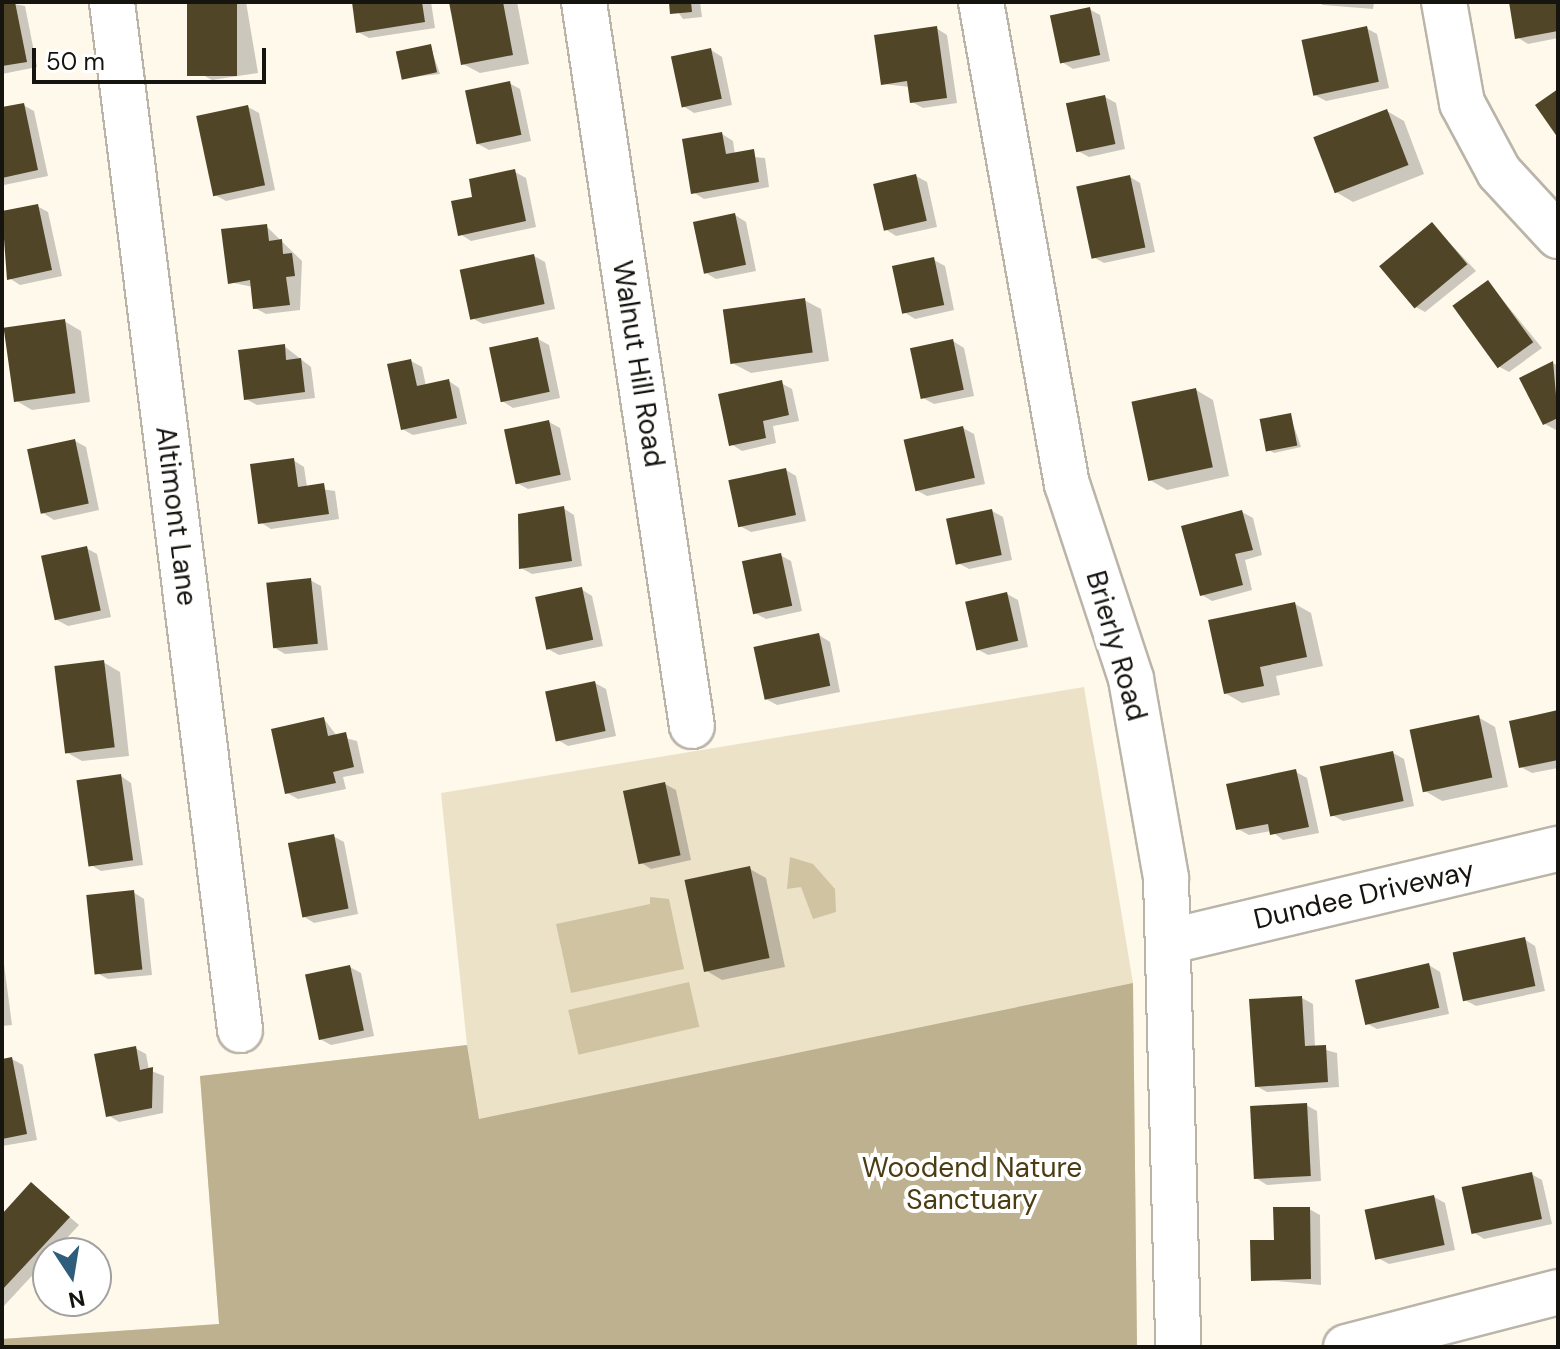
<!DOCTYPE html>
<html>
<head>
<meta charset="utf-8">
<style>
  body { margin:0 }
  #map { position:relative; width:1560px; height:1349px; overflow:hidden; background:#fef9eb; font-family:"DM Sans",sans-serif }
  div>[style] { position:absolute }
  .green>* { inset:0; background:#ece2c8 }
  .forest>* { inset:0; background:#beb190 }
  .water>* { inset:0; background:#d0c3a1; transform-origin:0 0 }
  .shadow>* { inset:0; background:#0003 }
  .building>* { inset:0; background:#504527; transform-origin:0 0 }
  .roads { filter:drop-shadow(2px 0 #bab5a8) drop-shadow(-2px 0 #bab5a8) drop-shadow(0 2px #bab5a8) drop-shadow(0 -2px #bab5a8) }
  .minor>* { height:44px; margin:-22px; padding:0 22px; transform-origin:22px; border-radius:22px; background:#fff }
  span { translate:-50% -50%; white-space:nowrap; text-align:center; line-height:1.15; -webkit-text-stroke:8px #fff; paint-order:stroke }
  .street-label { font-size:28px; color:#16140f }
  .park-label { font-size:28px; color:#4b3c11 }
  .frame { position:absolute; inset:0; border:4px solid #16140f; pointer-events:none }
  .north { position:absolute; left:32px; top:1237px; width:80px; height:80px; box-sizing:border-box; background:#fff; border:2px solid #a2a19f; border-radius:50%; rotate:168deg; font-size:22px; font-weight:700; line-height:32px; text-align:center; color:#16140f }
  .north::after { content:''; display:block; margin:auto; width:28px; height:36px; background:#2f5e7d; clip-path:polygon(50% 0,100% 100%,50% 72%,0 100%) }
  .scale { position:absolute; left:32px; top:48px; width:234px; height:36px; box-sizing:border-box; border:4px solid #16140f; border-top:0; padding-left:10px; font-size:24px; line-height:28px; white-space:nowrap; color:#16140f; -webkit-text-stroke:6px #fff; paint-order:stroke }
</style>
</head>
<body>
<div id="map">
  <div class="green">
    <i style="clip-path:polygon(1084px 687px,1133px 983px,1137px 1347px,2px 1347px,2px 1339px,219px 1324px,200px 1076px,467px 1045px,441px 793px)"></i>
  </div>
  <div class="forest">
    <i style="clip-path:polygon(1133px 983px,1137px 1347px,2px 1347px,2px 1339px,219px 1324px,200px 1076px,467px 1045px,479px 1119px)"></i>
  </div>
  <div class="water">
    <i style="clip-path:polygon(790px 857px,813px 864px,835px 889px,836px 912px,813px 919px,801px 887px,787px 889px)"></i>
    <i style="clip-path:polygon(650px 897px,669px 899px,684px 969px,571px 993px,556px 924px,650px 904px)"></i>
    <i style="left:689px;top:982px;width:46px;height:124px;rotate:77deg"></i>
  </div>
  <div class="shadow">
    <i style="clip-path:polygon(2px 2px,25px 6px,37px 67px,2px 74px)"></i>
    <i style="clip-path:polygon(190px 2px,246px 2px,258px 73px,212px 80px,201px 74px)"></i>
    <i style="clip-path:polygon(354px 2px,431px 2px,435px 28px,369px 38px,358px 32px)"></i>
    <i style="clip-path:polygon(451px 2px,517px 2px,529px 64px,480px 73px,463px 64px)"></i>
    <i style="clip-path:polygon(671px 2px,700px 2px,702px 17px,683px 19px)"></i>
    <i style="clip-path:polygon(1317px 2px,1374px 2px,1373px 9px,1323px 5px)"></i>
    <i style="clip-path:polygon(1511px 2px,1558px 2px,1558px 38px,1528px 44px,1517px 37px)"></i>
    <i style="clip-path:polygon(1089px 9px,1100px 15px,1110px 61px,1073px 69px,1062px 62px)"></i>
    <i style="clip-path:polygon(936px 28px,947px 35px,957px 103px,923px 108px,912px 102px,910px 87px,883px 84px)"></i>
    <i style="clip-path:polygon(1366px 28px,1377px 34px,1389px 88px,1326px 101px,1315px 95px)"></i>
    <i style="clip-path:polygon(430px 46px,440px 74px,404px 78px)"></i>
    <i style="clip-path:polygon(711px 50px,722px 57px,732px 105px,694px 113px,683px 106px)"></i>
    <i style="clip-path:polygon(509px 83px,520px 89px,531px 141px,489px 150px,478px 144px)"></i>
    <i style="clip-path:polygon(1105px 97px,1116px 103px,1125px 149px,1089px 157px,1078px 151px)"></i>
    <i style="clip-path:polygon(23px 105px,34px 111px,48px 176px,4px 185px,2px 109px)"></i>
    <i style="clip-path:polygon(248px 107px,259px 113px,275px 190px,226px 201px,215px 195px)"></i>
    <i style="clip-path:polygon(1387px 111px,1404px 121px,1424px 174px,1353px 202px,1336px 192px)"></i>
    <i style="clip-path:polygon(722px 134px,733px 141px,735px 155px,765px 158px,769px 187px,704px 199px,693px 192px)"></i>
    <i style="clip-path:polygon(515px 172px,526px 178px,536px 227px,471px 241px,460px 234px,475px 198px)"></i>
    <i style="clip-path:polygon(916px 176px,927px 182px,937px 227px,896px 236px,885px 229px)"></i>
    <i style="clip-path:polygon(1130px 177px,1140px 183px,1155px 252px,1104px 263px,1093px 257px)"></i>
    <i style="clip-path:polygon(37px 206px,48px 212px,62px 276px,20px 285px,9px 278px,2px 213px)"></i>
    <i style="clip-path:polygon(735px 215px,746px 222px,756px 271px,716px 279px,706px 273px)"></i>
    <i style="clip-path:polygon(1432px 224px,1476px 271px,1425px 312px,1414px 306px)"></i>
    <i style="clip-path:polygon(266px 226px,302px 261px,300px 310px,266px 314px,255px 308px,253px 287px,229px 282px)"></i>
    <i style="clip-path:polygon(534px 256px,545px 262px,555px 309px,483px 324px,472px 318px)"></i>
    <i style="clip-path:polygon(934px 260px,945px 266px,954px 310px,915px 319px,904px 312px)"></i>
    <i style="clip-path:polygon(1488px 282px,1542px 348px,1509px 372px,1498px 366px)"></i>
    <i style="clip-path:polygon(804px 300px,821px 309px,829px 361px,751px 373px,734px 364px)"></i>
    <i style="clip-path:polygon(64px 321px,81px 331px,90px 402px,32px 410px,15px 400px)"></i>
    <i style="clip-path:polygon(538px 339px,549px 345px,560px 398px,513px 408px,502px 401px)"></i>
    <i style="clip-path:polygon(953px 341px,964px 348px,974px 396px,934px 404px,923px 398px)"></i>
    <i style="clip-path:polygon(284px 346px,311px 367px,315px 398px,257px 405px,246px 399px)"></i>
    <i style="clip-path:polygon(411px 361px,422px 367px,426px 386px,449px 381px,459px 388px,467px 424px,413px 435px,402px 429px)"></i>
    <i style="clip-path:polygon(1553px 363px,1558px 366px,1556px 430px,1545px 424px)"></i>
    <i style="clip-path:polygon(781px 383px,792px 389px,799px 421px,773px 426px,776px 443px,742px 451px,731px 444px)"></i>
    <i style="clip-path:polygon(1196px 390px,1213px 400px,1229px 476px,1167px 490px,1150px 480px)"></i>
    <i style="clip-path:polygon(1290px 415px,1301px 447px,1274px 453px,1269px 450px)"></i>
    <i style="clip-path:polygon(549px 422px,560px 428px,571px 480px,528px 489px,517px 483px)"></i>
    <i style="clip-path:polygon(963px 428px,974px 434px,985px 484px,927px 496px,916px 490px)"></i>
    <i style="clip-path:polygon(75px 441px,86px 447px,99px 510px,54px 520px,43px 513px)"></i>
    <i style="clip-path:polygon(293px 460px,304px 467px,307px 487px,335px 491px,339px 519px,271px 529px,260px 522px)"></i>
    <i style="clip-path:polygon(786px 470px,796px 476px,806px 521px,751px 532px,740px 526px)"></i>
    <i style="clip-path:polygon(563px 508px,574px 515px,582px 566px,532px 574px,521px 568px)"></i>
    <i style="clip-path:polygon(992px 511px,1003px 517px,1012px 560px,969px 569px,958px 563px)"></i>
    <i style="clip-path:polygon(1242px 512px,1253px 518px,1262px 555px,1245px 560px,1252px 590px,1212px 601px,1202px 595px)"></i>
    <i style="clip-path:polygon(86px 548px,97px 554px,111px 617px,68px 626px,57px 620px)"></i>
    <i style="clip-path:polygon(780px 555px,791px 561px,802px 611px,766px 619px,755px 613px)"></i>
    <i style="clip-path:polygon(310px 580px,321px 586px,328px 650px,285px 654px,275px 648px)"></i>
    <i style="clip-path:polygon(581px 589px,592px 596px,603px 646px,559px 655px,548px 649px)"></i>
    <i style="clip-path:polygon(1007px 594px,1018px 600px,1028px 647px,988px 655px,977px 649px)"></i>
    <i style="clip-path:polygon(1295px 604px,1311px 613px,1323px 666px,1276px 676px,1280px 695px,1242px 703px,1225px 693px)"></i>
    <i style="clip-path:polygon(819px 635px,830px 642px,840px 692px,777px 705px,766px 699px)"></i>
    <i style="clip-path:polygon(103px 662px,120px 672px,129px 756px,82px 761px,66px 752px)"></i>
    <i style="clip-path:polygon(595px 683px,606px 689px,616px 736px,568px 746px,558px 740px)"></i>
    <i style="clip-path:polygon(1558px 712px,1558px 768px,1532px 773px,1521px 767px)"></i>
    <i style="clip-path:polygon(1478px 717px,1495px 727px,1508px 787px,1442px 801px,1425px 791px)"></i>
    <i style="clip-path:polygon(324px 719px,337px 736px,357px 741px,364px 773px,343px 777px,346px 789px,298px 799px,287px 793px)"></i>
    <i style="clip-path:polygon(1393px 753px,1404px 759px,1414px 806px,1343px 821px,1332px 815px)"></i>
    <i style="clip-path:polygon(1296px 772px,1307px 778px,1319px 833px,1283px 840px,1271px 831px,1249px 835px,1238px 829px)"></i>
    <i style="clip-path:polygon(121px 776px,131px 783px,143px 865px,101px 871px,91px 865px)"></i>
    <i style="clip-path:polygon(665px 784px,676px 790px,691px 860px,651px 869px,640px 862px)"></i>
    <i style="clip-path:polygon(333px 836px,344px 842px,358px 914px,314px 923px,303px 916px)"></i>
    <i style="clip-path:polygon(750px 869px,766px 878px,785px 967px,722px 980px,705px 970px)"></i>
    <i style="clip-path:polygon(133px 892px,144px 899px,152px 975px,108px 979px,97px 973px)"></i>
    <i style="clip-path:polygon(1524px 939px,1535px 946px,1545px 991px,1476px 1006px,1465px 1000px)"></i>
    <i style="clip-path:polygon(2px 949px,12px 1025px,2px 1026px)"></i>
    <i style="clip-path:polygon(1429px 965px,1440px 972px,1449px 1014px,1377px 1029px,1366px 1023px)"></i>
    <i style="clip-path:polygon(350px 967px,361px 973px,374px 1036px,331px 1045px,320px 1039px)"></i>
    <i style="clip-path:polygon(1302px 998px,1313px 1004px,1315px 1047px,1337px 1053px,1339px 1087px,1267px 1092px,1256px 1086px)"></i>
    <i style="clip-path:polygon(135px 1048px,146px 1054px,149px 1070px,164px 1076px,163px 1113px,119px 1122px,108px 1115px)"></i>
    <i style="clip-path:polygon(12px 1059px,23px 1065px,37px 1140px,2px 1146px,2px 1061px)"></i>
    <i style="clip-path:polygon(1306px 1105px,1317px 1111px,1321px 1181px,1267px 1185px,1256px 1178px)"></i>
    <i style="clip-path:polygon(1531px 1174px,1542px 1180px,1552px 1224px,1484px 1239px,1473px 1232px)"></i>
    <i style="clip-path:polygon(32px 1185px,79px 1225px,3px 1307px,2px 1217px)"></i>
    <i style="clip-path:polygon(1434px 1197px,1445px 1203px,1455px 1250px,1389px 1264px,1378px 1258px)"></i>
    <i style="clip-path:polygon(1309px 1209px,1320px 1215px,1321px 1285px,1253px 1279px,1276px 1242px)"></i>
  </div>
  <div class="building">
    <i style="clip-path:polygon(2px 2px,15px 2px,27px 62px,2px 66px)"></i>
    <i style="left:187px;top:2px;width:50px;height:74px"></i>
    <i style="clip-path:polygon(352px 2px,422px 2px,425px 22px,356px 33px)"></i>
    <i style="clip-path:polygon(449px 2px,503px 2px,513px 55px,461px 65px)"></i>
    <i style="clip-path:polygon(669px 2px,691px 2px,692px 12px,670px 14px)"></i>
    <i style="clip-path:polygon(1509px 2px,1558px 2px,1558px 31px,1515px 39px)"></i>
    <i style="left:1090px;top:7px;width:49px;height:41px;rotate:78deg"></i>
    <i style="clip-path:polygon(937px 26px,947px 98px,910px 103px,907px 81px,881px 85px,874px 35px)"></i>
    <i style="left:1367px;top:26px;width:57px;height:67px;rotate:78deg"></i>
    <i style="left:431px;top:44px;width:29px;height:36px;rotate:78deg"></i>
    <i style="left:711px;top:48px;width:52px;height:41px;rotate:78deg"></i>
    <i style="left:510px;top:81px;width:55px;height:46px;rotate:78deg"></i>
    <i style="clip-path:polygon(1558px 89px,1558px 138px,1535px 105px)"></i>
    <i style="left:1105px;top:95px;width:50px;height:40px;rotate:78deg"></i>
    <i style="clip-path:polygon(24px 103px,38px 170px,2px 178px,2px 107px)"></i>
    <i style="left:248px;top:105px;width:82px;height:53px;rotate:78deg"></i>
    <i style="left:1387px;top:109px;width:60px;height:79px;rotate:69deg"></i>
    <i style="clip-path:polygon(722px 132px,726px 154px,754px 149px,759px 182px,691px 194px,682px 139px)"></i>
    <i style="clip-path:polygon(515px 169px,526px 221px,458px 236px,451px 201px,472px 197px,469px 179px)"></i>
    <i style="left:916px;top:174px;width:48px;height:44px;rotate:77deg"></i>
    <i style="left:1130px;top:175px;width:74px;height:55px;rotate:78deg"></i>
    <i style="clip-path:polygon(38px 204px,52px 270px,7px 280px,2px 211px)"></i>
    <i style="left:735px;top:213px;width:53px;height:43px;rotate:78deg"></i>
    <i style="left:1432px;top:222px;width:55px;height:69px;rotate:50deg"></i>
    <i style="clip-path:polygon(267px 224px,269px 241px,282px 239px,283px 254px,292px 253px,295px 276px,286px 277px,290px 305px,253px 309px,250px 280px,228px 284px,221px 229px)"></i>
    <i style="left:534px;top:254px;width:51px;height:76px;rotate:78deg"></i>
    <i style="left:934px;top:257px;width:49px;height:43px;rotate:78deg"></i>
    <i style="left:1488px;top:280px;width:77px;height:44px;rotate:54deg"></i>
    <i style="left:805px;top:298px;width:55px;height:83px;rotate:82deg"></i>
    <i style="left:65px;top:319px;width:75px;height:62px;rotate:82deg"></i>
    <i style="left:538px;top:337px;width:56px;height:50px;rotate:78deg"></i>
    <i style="left:953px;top:339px;width:52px;height:44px;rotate:78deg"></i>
    <i style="clip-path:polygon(285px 344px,286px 360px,301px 358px,305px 392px,244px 400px,238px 350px)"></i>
    <i style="clip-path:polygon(411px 359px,417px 386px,449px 379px,457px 418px,401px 430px,387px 364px)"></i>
    <i style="clip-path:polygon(1553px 361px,1558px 418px,1543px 425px,1519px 378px)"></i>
    <i style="clip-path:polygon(782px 380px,789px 415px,763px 421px,766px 438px,729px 446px,718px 394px)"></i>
    <i style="left:1196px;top:388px;width:81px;height:66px;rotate:78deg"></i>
    <i style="left:1291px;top:413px;width:33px;height:32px;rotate:79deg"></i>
    <i style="left:549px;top:420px;width:56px;height:46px;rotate:78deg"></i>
    <i style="left:963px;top:426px;width:53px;height:61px;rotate:77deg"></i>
    <i style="left:75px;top:439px;width:66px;height:49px;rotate:78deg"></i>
    <i style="clip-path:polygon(294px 458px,298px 487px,324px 483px,329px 514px,258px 524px,250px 464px)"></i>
    <i style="left:786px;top:468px;width:48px;height:59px;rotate:78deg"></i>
    <i style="clip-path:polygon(564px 506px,572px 561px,519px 569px,518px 514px)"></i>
    <i style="left:992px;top:509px;width:47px;height:47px;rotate:78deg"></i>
    <i style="clip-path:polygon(1242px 510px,1253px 550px,1235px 554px,1243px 585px,1200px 596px,1181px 526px)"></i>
    <i style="left:87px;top:546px;width:66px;height:47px;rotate:78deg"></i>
    <i style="left:781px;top:553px;width:54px;height:40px;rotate:78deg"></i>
    <i style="left:311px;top:578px;width:66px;height:45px;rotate:84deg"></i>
    <i style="left:582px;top:587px;width:54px;height:48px;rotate:78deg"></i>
    <i style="left:1007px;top:592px;width:50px;height:43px;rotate:77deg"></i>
    <i style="clip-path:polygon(1295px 602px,1307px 657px,1260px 667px,1264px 686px,1224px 694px,1208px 620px)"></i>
    <i style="left:819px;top:633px;width:54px;height:67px;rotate:78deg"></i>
    <i style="left:104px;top:660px;width:88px;height:50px;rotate:83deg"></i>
    <i style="left:595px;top:681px;width:51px;height:51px;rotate:78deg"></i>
    <i style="clip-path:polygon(1558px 710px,1558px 760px,1519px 768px,1509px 721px)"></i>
    <i style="left:1479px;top:715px;width:64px;height:71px;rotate:78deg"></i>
    <i style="clip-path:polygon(324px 717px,328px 736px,346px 732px,354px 767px,333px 772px,336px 783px,285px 794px,271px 729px)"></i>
    <i style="left:1393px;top:751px;width:51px;height:75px;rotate:78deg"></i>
    <i style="clip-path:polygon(1296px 769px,1309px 827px,1270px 835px,1268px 824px,1236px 830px,1226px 784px)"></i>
    <i style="left:121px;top:774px;width:87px;height:45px;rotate:82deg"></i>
    <i style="left:665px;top:782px;width:75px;height:43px;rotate:78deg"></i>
    <i style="left:334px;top:834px;width:76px;height:47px;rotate:79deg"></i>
    <i style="left:750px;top:866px;width:94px;height:67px;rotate:78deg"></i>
    <i style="left:134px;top:890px;width:80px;height:48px;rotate:84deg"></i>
    <i style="left:1525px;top:937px;width:50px;height:74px;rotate:78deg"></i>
    <i style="left:1429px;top:963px;width:46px;height:76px;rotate:77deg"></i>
    <i style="left:350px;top:965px;width:67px;height:46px;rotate:78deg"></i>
    <i style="clip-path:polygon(1302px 996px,1305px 1046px,1326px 1045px,1328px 1082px,1255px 1087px,1249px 999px)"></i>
    <i style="clip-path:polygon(136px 1046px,140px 1070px,153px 1067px,152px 1108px,106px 1117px,94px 1054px)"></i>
    <i style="clip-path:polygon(12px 1057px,27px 1134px,2px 1139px,2px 1059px)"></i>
    <i style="left:1307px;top:1103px;width:73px;height:57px;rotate:87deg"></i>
    <i style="left:1532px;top:1172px;width:48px;height:72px;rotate:78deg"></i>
    <i style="clip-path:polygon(31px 1182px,70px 1217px,2px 1290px,2px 1214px)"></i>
    <i style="left:1434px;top:1195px;width:51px;height:71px;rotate:78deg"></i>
    <i style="clip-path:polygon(1273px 1207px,1310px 1207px,1311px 1279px,1251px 1281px,1250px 1240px,1274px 1240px)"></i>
  </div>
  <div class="roads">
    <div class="minor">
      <i style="left:112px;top:2px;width:1036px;rotate:82.9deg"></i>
      <i style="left:584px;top:2px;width:732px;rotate:81.52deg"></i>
      <i style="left:981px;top:2px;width:490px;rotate:79.9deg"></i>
      <i style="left:1067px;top:484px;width:205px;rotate:71.8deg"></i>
      <i style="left:1131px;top:679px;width:202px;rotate:80deg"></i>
      <i style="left:1166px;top:878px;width:469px;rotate:88.5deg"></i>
      <i style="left:1444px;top:2px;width:103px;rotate:79.9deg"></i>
      <i style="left:1462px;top:103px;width:78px;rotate:61.8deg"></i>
      <i style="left:1499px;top:172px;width:87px;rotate:47.3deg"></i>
      <i style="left:1171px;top:941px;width:398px;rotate:-13.4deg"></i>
      <i style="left:1346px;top:1347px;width:219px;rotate:-14.5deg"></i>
    </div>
  </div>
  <div class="street-label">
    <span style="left:638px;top:364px;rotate:81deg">Walnut Hill Road</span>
    <span style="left:176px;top:516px;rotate:83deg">Altimont Lane</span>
    <span style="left:1116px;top:646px;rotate:74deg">Brierly Road</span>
    <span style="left:1364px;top:895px;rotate:-13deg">Dundee Driveway</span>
  </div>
  <div class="park-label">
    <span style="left:972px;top:1184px">Woodend Nature<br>Sanctuary</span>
  </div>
  <div class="frame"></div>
  <div class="north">N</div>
  <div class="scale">50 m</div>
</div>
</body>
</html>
